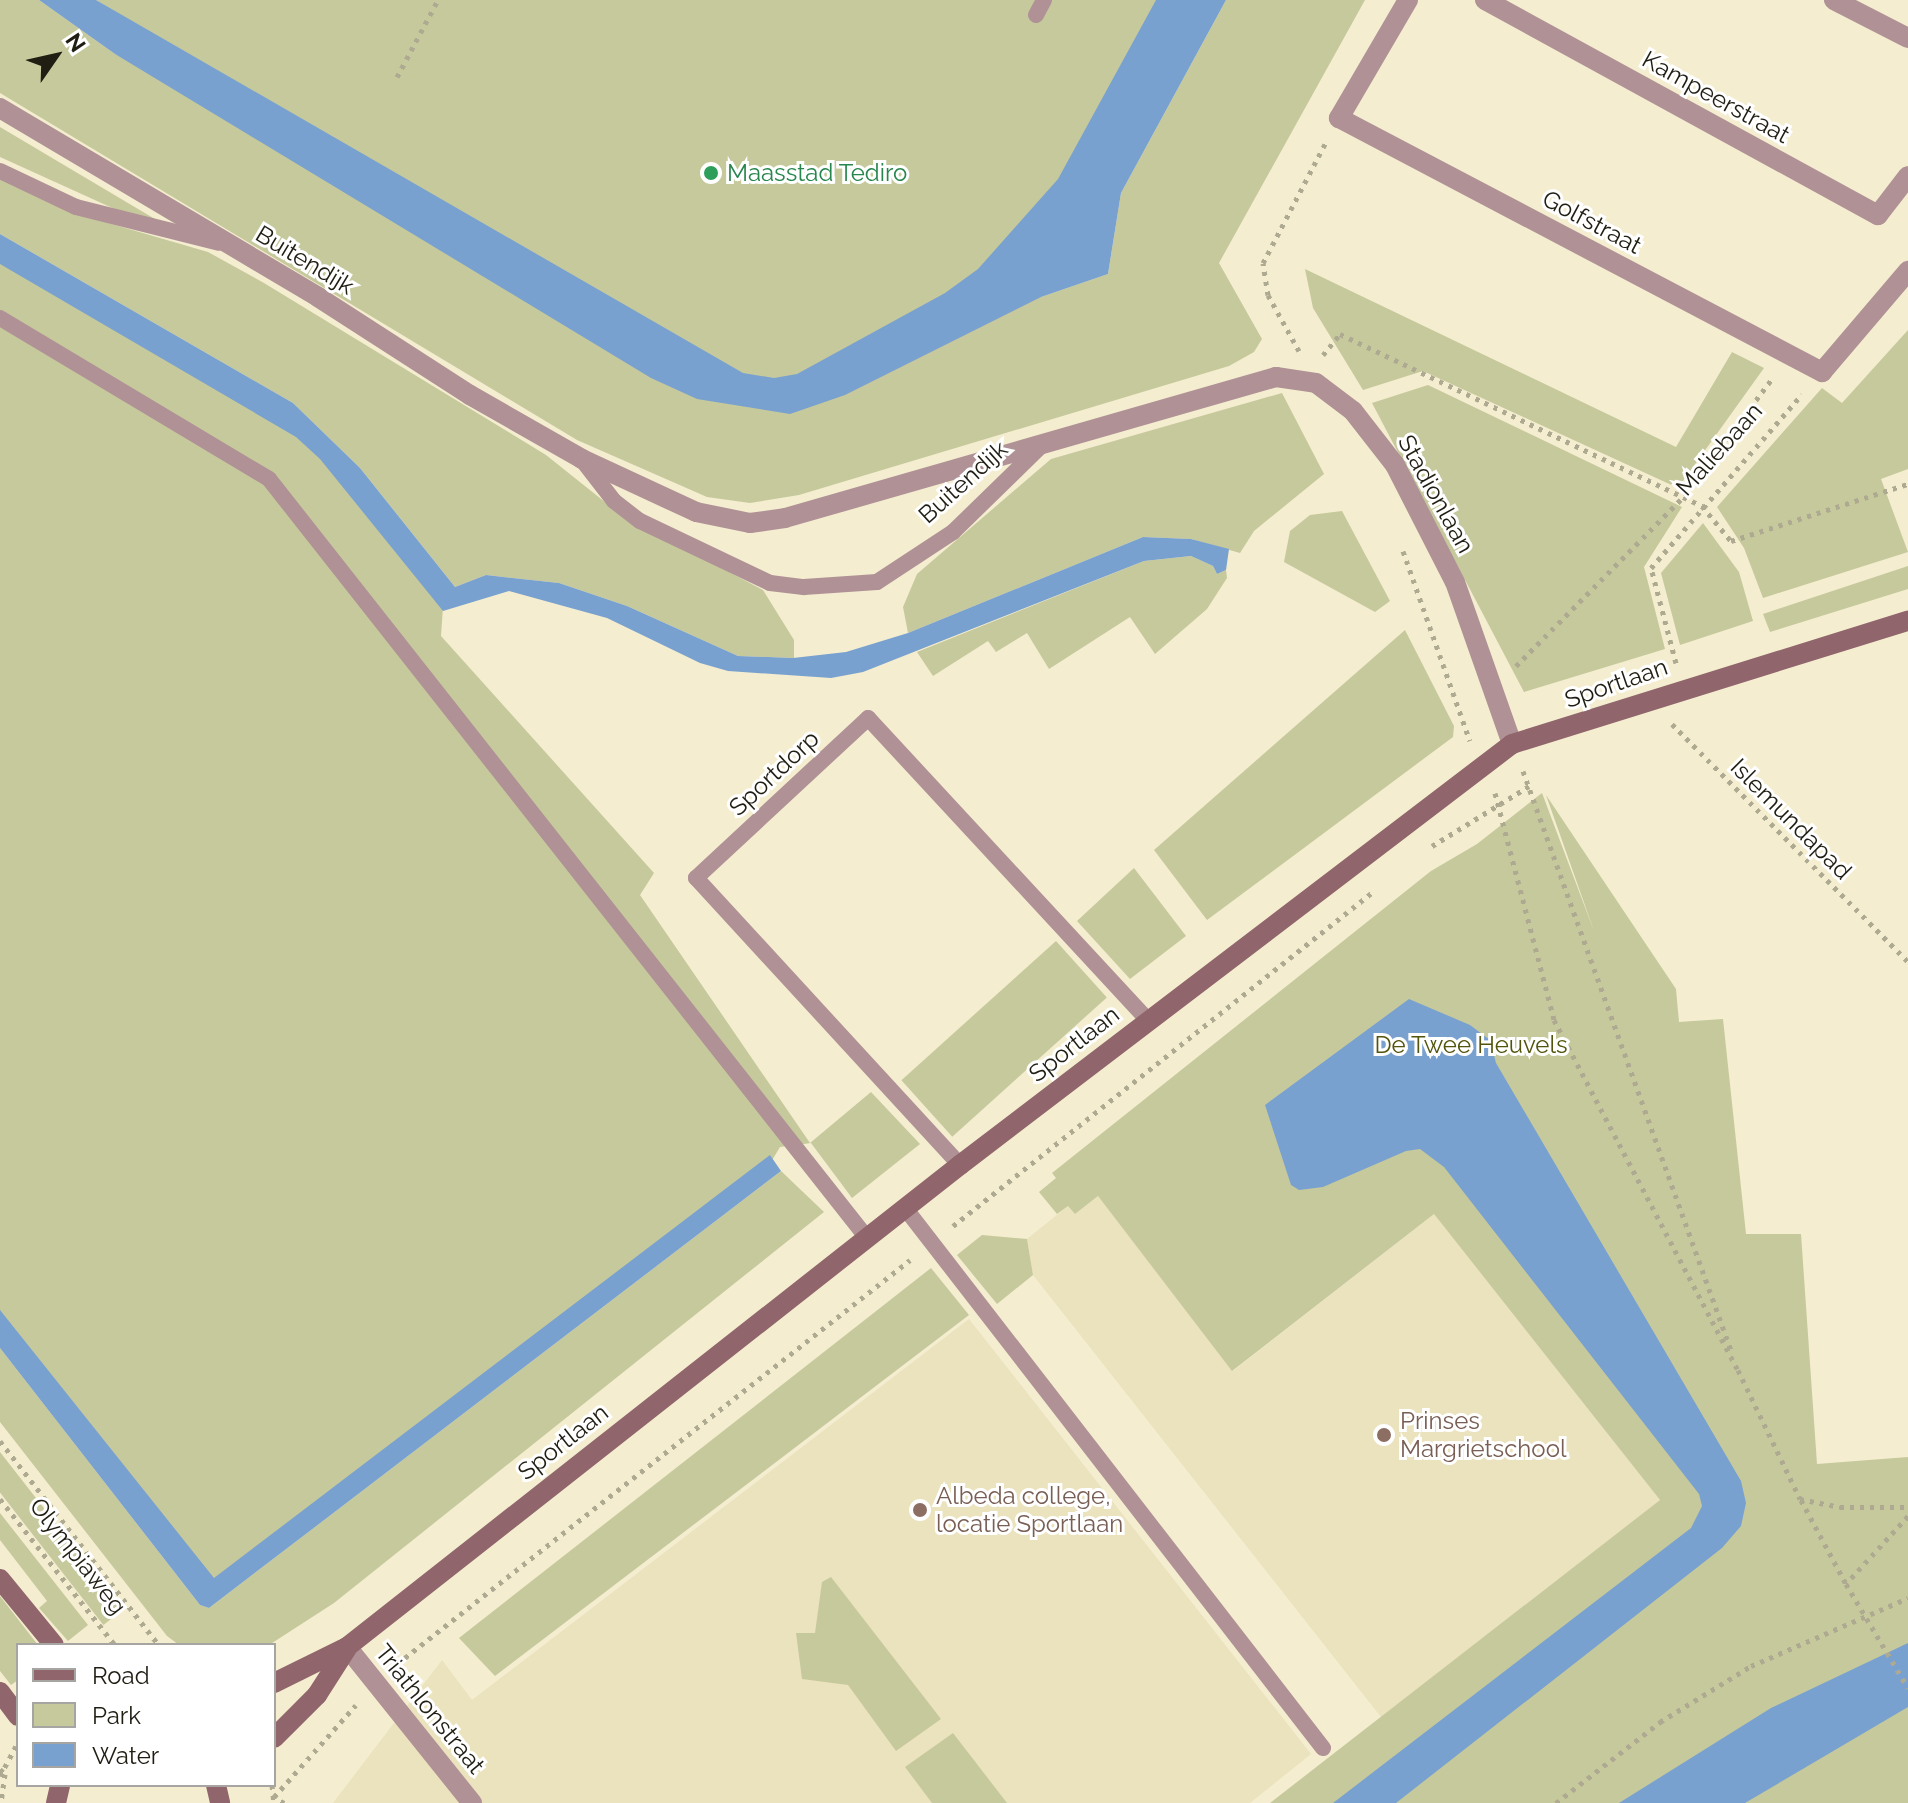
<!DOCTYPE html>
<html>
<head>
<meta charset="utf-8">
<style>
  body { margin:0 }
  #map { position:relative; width:1908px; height:1803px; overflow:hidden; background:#f4edcf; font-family:Raleway,sans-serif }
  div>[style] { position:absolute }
  .built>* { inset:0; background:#ebe2be }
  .green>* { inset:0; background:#c6c99c; transform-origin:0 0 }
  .water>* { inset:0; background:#79a1d0 }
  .path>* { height:5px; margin-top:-2.5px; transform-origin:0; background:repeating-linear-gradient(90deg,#aea991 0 4px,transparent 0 10px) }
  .lane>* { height:16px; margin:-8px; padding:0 8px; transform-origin:8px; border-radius:8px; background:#af9196 }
  .street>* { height:20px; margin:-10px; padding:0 10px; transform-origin:10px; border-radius:10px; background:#af9196 }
  .secondary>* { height:20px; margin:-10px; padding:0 10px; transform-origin:10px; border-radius:10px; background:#90656c }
  .dots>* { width:22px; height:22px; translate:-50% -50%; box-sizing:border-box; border:4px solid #fff; border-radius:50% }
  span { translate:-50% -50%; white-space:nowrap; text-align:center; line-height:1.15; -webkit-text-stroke:6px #fff; paint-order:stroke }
  .street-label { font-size:24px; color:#201d13 }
  .leisure-label { font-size:24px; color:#27864d }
  .left { translate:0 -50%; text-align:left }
  .park-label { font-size:24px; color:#53550e }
  .education-label { font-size:24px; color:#785e54 }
  .legend { position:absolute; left:16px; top:1643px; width:260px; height:144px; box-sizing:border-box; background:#fff; border:2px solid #a6a5a1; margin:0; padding:10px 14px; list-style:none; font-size:24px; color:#201d13 }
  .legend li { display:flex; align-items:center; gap:16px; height:40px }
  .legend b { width:40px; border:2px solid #a6a5a1 }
  .north { position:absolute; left:16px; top:16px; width:80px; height:80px; -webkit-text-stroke:6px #fff; paint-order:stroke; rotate:56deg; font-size:22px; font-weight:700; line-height:32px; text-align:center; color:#201d13 }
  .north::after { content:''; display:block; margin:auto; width:28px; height:36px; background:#201d13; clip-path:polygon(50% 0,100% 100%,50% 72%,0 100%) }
</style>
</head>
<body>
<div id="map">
  <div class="built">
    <i style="clip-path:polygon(1098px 1196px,1233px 1371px,1434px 1214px,1660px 1500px,1381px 1717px,1033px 1275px,1027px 1239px,1068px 1206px,1075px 1214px)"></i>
    <i style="clip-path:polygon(969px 1319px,1311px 1754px,1250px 1803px,333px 1803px,442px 1660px,472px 1700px)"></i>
  </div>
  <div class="green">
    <i style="clip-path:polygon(0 0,39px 0,115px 54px,705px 375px,96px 0,1187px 0,1041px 297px,1108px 274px,1121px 193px,1226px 0,1365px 0,1219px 263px,1262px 339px,1254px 352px,1229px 366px,799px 495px,750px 503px,707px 497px,577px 440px,0 93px)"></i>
    <i style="clip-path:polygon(0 127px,165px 225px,130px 216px,0 157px)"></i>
    <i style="clip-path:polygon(0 177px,98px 220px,208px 252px,264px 283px,546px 455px,620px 514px,763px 590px,794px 640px,794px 658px,738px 656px,627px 606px,559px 583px,486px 575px,455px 587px,360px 468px,293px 403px,0 234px)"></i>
    <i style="clip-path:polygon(0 254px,287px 418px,444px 592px,441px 636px,654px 873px,640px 895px,810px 1143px,871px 1092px,920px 1144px,852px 1198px,811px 1143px,780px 1147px,765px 1172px,214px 1589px,0 1325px)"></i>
    <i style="clip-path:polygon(1305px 269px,1676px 447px,1732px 352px,1764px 368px,1678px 488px,1423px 371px,1363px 390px,1313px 308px)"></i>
    <i style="clip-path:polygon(1908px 330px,1908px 469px,1881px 479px,1908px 552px,1763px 598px,1744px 548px,1717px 507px,1822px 388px,1842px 403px)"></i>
    <i style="clip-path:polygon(1428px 385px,1682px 507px,1644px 567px,1665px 649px,1524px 692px,1372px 403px)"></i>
    <i style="clip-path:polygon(1282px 393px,1324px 474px,1254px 531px,1240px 553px,1191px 539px,1143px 537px,908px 633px,903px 607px,917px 574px,1051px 459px)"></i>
    <i style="clip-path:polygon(1342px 511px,1390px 601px,1375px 612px,1284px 562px,1290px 531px,1310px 515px)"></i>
    <i style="clip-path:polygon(1703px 523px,1739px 572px,1753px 621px,1680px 645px,1661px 573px)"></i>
    <i style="clip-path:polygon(1191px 556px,1213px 566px,1217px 574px,1226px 570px,1227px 578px,1207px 609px,1155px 654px,1130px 617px,1049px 669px,1027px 633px,996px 652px,988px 641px,933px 676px,917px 652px,1144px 561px)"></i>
    <i style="clip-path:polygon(1908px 566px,1908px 589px,1770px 632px,1763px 614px)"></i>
    <i style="clip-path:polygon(1405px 630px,1454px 726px,1453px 737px,1207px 920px,1154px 850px)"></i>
    <i style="clip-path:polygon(1542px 793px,1594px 931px,1546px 795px,1676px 989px,1679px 1022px,1723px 1019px,1746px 1234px,1801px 1234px,1817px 1464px,1908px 1457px,1908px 1803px,1270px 1803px,1660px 1500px,1434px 1214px,1232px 1371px,1098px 1196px,1075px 1214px,1068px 1206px,1057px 1214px,1039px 1192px,1056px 1178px,1052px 1173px,1431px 871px,1477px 844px)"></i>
    <i style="clip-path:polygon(1134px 868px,1186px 936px,1130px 979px,1077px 921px)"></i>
    <i style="left:1056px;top:941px;width:76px;height:208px;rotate:48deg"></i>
    <i style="clip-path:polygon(781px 1171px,824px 1212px,334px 1603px,269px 1645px,179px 1645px,167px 1636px,0 1422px,0 1348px,200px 1605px,209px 1608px)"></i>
    <i style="clip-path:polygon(982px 1235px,1027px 1239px,1033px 1275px,997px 1304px,957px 1255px)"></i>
    <i style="clip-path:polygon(931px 1268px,969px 1315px,495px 1676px,459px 1638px)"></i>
    <i style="left:0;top:1452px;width:200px;height:25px;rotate:52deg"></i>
    <i style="clip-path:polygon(0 1513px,88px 1625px,68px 1641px,39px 1608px,47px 1601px,0 1540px)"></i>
    <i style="clip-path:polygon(831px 1577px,941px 1719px,896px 1751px,848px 1685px,802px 1679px,796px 1633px,815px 1633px,822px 1582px)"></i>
    <i style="clip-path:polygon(0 1596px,38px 1645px,18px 1645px,18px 1680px,11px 1685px,0 1671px)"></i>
    <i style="clip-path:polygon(953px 1733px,1007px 1803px,932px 1803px,905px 1767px)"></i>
  </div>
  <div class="water">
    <i style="clip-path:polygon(39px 0,96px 0,743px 373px,774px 378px,797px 374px,945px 293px,978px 269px,1058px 179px,1156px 0,1226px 0,1121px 193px,1108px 274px,1041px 297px,845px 395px,790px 414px,697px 399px,651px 378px,115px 54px)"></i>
    <i style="clip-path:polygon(0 234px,293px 403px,360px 468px,455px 587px,486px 575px,559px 583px,627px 606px,738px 656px,793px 658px,846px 652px,908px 633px,1143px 537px,1191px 539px,1229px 549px,1226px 570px,1217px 574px,1213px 566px,1191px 556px,1144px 561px,863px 672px,831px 678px,728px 671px,700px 663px,607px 618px,509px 591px,443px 611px,320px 459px,296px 437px,0 264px)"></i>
    <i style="clip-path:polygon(1409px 999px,1470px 1025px,1490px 1040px,1496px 1063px,1741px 1481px,1746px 1503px,1741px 1526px,1722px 1548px,1396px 1803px,1333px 1803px,1691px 1528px,1702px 1506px,1699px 1494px,1444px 1167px,1420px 1149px,1406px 1151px,1323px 1187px,1299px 1190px,1291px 1185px,1265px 1105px)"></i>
    <i style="clip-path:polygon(770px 1155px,781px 1171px,209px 1608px,200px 1605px,0 1348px,0 1310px,214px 1578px)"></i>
    <i style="clip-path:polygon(1908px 1643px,1908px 1707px,1745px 1803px,1619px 1803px,1771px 1708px)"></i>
  </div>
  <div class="path">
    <i style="left:397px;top:77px;width:87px;rotate:-62deg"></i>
    <i style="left:1299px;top:351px;width:64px;rotate:-119deg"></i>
    <i style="left:1268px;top:295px;width:32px;rotate:-99deg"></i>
    <i style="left:1263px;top:263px;width:136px;rotate:-62.5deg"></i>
    <i style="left:1323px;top:355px;width:27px;rotate:-51deg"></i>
    <i style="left:1340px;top:334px;width:401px;rotate:25.4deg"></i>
    <i style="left:1702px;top:506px;width:45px;rotate:50.4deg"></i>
    <i style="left:1731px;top:541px;width:186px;rotate:-17.9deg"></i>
    <i style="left:1403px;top:551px;width:201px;rotate:70.6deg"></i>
    <i style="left:1676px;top:663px;width:98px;rotate:-104.7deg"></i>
    <i style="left:1651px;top:568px;width:230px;rotate:-49deg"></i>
    <i style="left:1516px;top:666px;width:239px;rotate:-45.3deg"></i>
    <i style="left:1684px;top:496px;width:146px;rotate:-53.1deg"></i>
    <i style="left:1672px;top:724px;width:335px;rotate:45.2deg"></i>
    <i style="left:1523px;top:771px;width:618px;rotate:70.25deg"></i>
    <i style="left:1495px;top:793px;width:235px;rotate:75.4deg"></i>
    <i style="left:1554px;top:1020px;width:398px;rotate:62.3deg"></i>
    <i style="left:1432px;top:846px;width:114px;rotate:-31.7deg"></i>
    <i style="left:953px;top:1226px;width:538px;rotate:-38.51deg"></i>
    <i style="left:1738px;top:1370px;width:143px;rotate:64.3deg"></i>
    <i style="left:1800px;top:1499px;width:41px;rotate:11.3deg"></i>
    <i style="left:1840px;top:1507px;width:68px"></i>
    <i style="left:0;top:1441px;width:259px;rotate:52.1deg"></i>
    <i style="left:0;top:1499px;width:186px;rotate:51.8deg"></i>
    <i style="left:1801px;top:1500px;width:95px;rotate:61.8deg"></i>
    <i style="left:1908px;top:1516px;width:92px;rotate:132.4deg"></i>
    <i style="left:1846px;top:1584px;width:121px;rotate:59.2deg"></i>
    <i style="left:397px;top:1664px;width:653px;rotate:-38.22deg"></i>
    <i style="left:0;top:1769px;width:7px;rotate:45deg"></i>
    <i style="left:5px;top:1774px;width:29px;rotate:98deg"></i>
    <i style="left:0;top:1776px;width:34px;rotate:-62deg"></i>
    <i style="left:272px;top:1785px;width:18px;rotate:84deg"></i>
    <i style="left:284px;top:1803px;width:12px;rotate:-149deg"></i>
    <i style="left:274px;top:1797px;width:123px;rotate:-48.3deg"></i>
    <i style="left:1556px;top:1803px;width:132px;rotate:-37.9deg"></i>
    <i style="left:1660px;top:1722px;width:107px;rotate:-31.6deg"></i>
    <i style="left:1751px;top:1666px;width:171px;rotate:-23.4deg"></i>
  </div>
  <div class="lane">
    <i style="left:1036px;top:15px;width:17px;rotate:-62deg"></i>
    <i style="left:0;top:171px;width:84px;rotate:25.3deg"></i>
    <i style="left:76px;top:207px;width:147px;rotate:14.1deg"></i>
    <i style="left:0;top:318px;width:313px;rotate:30.9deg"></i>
    <i style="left:269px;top:479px;width:966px;rotate:51.77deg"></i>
    <i style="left:583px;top:461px;width:51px;rotate:52.2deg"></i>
    <i style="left:614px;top:501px;width:33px;rotate:38deg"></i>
    <i style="left:640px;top:521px;width:144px;rotate:25.5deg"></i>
    <i style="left:770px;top:583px;width:34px;rotate:7deg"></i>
    <i style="left:804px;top:587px;width:73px;rotate:-3.9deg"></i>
    <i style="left:877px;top:582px;width:91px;rotate:-33.3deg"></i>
    <i style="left:953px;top:532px;width:124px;rotate:-44.3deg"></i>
    <i style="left:960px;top:1165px;width:390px;rotate:-132.6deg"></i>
    <i style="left:696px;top:878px;width:235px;rotate:-42.9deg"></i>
    <i style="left:868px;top:718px;width:412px;rotate:47.2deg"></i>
    <i style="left:905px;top:1208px;width:683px;rotate:52.26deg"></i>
  </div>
  <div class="street">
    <i style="left:1408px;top:0;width:137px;rotate:120.3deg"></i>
    <i style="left:1339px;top:118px;width:546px;rotate:27.74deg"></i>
    <i style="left:1822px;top:372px;width:133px;rotate:-49.6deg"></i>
    <i style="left:1485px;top:0;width:448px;rotate:28.7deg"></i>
    <i style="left:1878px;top:215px;width:49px;rotate:-52.4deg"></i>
    <i style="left:1834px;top:0;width:83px;rotate:27.2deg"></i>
    <i style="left:0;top:108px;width:370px;rotate:30.7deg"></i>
    <i style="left:318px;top:297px;width:181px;rotate:32.8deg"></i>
    <i style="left:470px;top:395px;width:129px;rotate:29.7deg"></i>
    <i style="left:582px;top:459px;width:126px;rotate:24.9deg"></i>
    <i style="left:696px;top:512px;width:55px;rotate:11.5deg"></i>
    <i style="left:750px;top:523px;width:35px;rotate:-8deg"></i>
    <i style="left:785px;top:518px;width:511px;rotate:-16.02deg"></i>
    <i style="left:1276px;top:377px;width:40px;rotate:8.5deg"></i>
    <i style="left:1316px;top:383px;width:46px;rotate:37.1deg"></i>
    <i style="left:1353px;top:411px;width:68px;rotate:52.1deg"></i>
    <i style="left:1395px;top:465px;width:131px;rotate:62.9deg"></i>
    <i style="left:1455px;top:582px;width:172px;rotate:70.6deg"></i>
    <i style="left:347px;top:1647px;width:200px;rotate:51.3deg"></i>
  </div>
  <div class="secondary">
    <i style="left:0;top:1579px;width:85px;rotate:50.7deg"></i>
    <i style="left:274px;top:1683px;width:81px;rotate:-26.3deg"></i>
    <i style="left:347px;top:1647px;width:780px;rotate:-38.18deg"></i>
    <i style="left:960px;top:1165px;width:694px;rotate:-37.33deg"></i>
    <i style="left:1512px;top:744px;width:415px;rotate:-17.3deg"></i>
    <i style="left:0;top:1692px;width:30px;rotate:53deg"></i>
    <i style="left:274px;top:1738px;width:61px;rotate:-45deg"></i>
    <i style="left:317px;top:1695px;width:56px;rotate:-57.4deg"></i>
    <i style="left:216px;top:1785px;width:18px;rotate:77deg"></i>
    <i style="left:56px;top:1803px;width:18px;rotate:-77deg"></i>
  </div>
  <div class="dots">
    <i style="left:711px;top:173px;background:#2e9e5b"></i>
    <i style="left:1384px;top:1435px;background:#8d6e63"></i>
    <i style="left:920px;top:1510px;background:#8d6e63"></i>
  </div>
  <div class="street-label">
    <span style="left:1716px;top:97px;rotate:29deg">Kampeerstraat</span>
    <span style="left:1592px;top:222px;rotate:28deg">Golfstraat</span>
    <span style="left:305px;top:260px;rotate:31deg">Buitendijk</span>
    <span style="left:1719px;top:449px;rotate:-48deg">Maliebaan</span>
    <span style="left:963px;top:482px;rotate:-42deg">Buitendijk</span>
    <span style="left:1436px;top:494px;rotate:61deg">Stadionlaan</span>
    <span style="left:1616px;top:683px;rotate:-19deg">Sportlaan</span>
    <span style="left:774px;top:773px;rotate:-43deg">Sportdorp</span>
    <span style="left:1791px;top:819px;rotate:45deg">Islemundapad</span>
    <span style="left:1074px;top:1044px;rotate:-38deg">Sportlaan</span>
    <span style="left:563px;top:1442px;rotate:-38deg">Sportlaan</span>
    <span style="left:78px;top:1556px;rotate:52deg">Olympiaweg</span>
    <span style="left:430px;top:1709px;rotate:51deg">Triathlonstraat</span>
  </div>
  <div class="leisure-label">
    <span class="left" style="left:727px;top:173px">Maasstad Tediro</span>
  </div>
  <div class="park-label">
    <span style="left:1471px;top:1045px">De Twee Heuvels</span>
  </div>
  <div class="education-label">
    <span class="left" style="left:1400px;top:1435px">Prinses<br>Margrietschool</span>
    <span class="left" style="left:936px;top:1510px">Albeda college,<br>locatie Sportlaan</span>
  </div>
  <ul class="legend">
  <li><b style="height:10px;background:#90656c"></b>Road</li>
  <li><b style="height:22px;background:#c6c99c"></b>Park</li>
  <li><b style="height:22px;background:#79a1d0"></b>Water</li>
  </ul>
  <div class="north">N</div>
</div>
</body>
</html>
